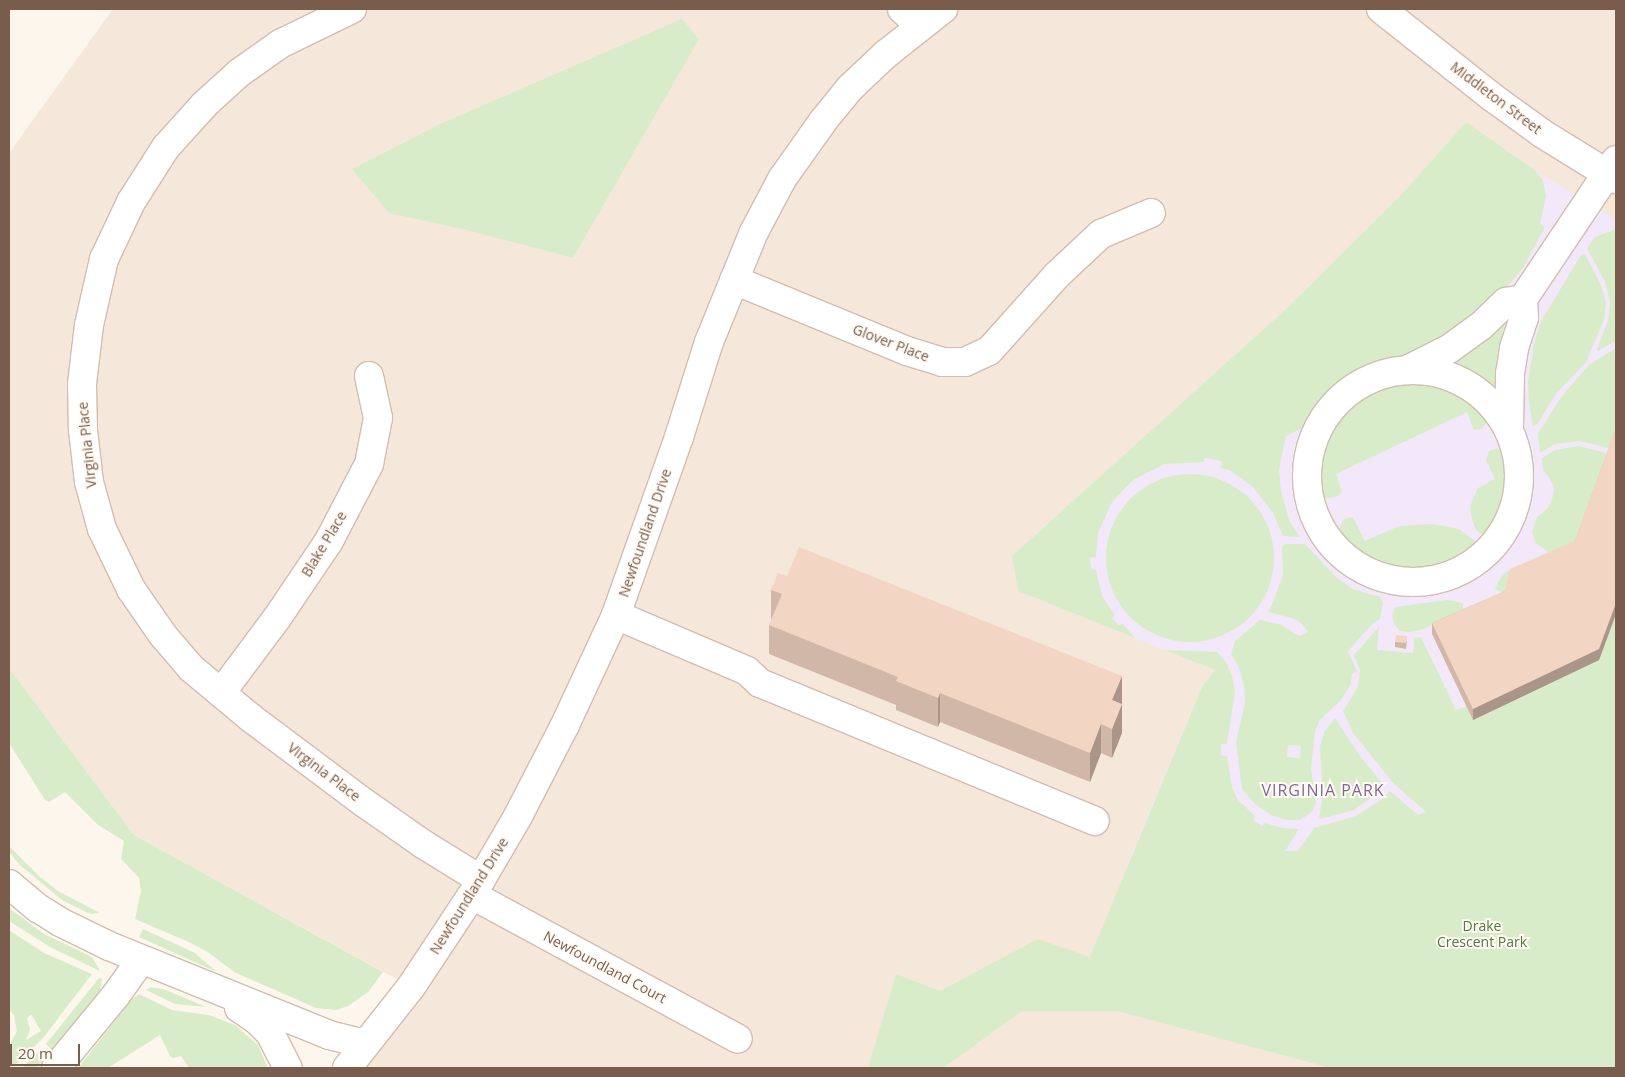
<!DOCTYPE html>
<html>
<head>
<meta charset="utf-8">
<style>
  body { margin:0 }
  #map { position:relative; width:1625px; height:1077px; overflow:hidden; background:#fdf6ec; font-family:"Open Sans",sans-serif }
  div>[style] { position:absolute }
  .residential>* { inset:0; background:#f5e8da }
  .education>* { inset:0; background:#f3e8fa }
  .green>* { inset:0; background:#d8ecc9 }
  .round { border-radius:50% }
  .roads { filter:drop-shadow(1px 0 #d1beb0) drop-shadow(-1px 0 #d1beb0) drop-shadow(0 1px #d1beb0) drop-shadow(0 -1px #d1beb0) }
  .minor>* { height:28px; margin:-14px; padding:0 14px; transform-origin:14px; border-radius:14px; background:#fff }
  .minor>.ring { margin:-14px; padding:0; box-sizing:content-box; background:none; border:28px solid #fff; border-radius:50% }
  .wall>* { inset:0; background:#d1b7a8 }
  .shaded-wall>* { inset:0; background:#aa9588 }
  .building>* { inset:0; background:#f3d5c3; transform-origin:0 0 }
  span { translate:-50% -50%; white-space:nowrap; text-align:center; line-height:1.15; -webkit-text-stroke:4px #fffaf3; paint-order:stroke }
  .street-label { font-size:14px; color:#7a5c4d }
  .park-label { font-size:14px; color:#537a41 }
  .quarter-label { font-size:16px; color:#846695; letter-spacing:1px }
  .frame { position:absolute; inset:0; border:10px solid #7a5c4d; pointer-events:none }
  .scale { position:absolute; left:10px; top:1044px; width:70px; height:22px; box-sizing:border-box; border:2px solid #7a5c4d; border-top:0; padding-left:6px; font-size:15px; line-height:18px; white-space:nowrap; color:#7a5c4d; -webkit-text-stroke:4px #fffaf3; paint-order:stroke }
</style>
</head>
<body>
<div id="map">
  <div class="residential">
    <i style="clip-path:polygon(113px 9px,1616px 9px,1616px 1068px,347px 1068px,411px 987px,134px 835px,9px 668px,9px 153px)"></i>
  </div>
  <div class="education">
    <i style="clip-path:polygon(1466px 122px,1536px 171px,1616px 220px,1616px 742px,1328px 848px,1127px 865px,1202px 687px,1215px 670px,1018px 591px,1012px 556px,1286px 309px,1402px 194px)"></i>
  </div>
  <div class="green">
    <i style="clip-path:polygon(682px 19px,699px 39px,573px 258px,467px 230px,389px 213px,352px 169px,440px 124px)"></i>
    <i style="clip-path:polygon(1466px 122px,1536px 171px,1543px 181px,1546px 196px,1540px 224px,1545px 227px,1523px 268px,1495px 301px,1421px 354px,1374px 368px,1351px 378px,1330px 395px,1312px 423px,1286px 436px,1279px 469px,1281px 491px,1289px 520px,1300px 537px,1283px 536px,1273px 513px,1253px 487px,1229px 470px,1221px 468px,1222px 461px,1205px 458px,1203px 462px,1165px 464px,1133px 480px,1112px 502px,1098px 533px,1096px 557px,1090px 558px,1091px 569px,1096px 570px,1102px 596px,1115px 615px,1112px 618px,1118px 625px,1123px 624px,1135px 638px,1018px 591px,1012px 556px,1286px 309px,1402px 194px)"></i>
    <i style="clip-path:polygon(1616px 229px,1616px 341px,1598px 351px,1597px 349px,1608px 321px,1610px 301px,1605px 282px,1587px 248px,1595px 237px)"></i>
    <i style="clip-path:polygon(1585px 254px,1601px 285px,1606px 302px,1604px 320px,1586px 362px,1556px 394px,1538px 423px,1533px 427px,1529px 403px,1528px 382px,1534px 344px,1540px 323px,1581px 255px)"></i>
    <i style="clip-path:polygon(1505px 321px,1498px 355px,1496px 397px,1491px 398px,1477px 385px,1444px 369px,1444px 365px)"></i>
    <i style="clip-path:polygon(1616px 348px,1616px 438px,1612px 449px,1580px 441px,1554px 444px,1540px 453px,1538px 434px,1561px 397px,1589px 365px)"></i>
    <i style="clip-path:polygon(1397px 378px,1434px 381px,1466px 392px,1488px 414px,1486px 423px,1482px 429px,1474px 430px,1467px 412px,1336px 474px,1342px 492px,1338px 496px,1324px 499px,1318px 463px,1322px 443px,1330px 422px,1342px 406px,1359px 392px)"></i>
    <i style="clip-path:polygon(1579px 446px,1610px 454px,1575px 552px,1558px 559px,1536px 543px,1532px 532px,1537px 517px,1548px 508px,1553px 496px,1554px 487px,1550px 479px,1543px 470px,1542px 458px,1555px 450px)"></i>
    <i style="clip-path:polygon(1497px 448px,1507px 455px,1508px 480px,1500px 516px,1485px 537px,1476px 530px,1472px 520px,1470px 506px,1478px 488px,1495px 479px,1486px 460px,1489px 451px)"></i>
    <i class="round" style="left:1106px;top:474px;width:168px;height:168px"></i>
    <i style="clip-path:polygon(1353px 517px,1365px 541px,1399px 526px,1432px 524px,1459px 529px,1479px 544px,1467px 554px,1432px 568px,1391px 569px,1371px 562px,1343px 541px,1339px 531px,1341px 524px,1345px 519px)"></i>
    <i style="clip-path:polygon(evenodd,1285px 544px,1305px 544px,1338px 579px,1353px 589px,1380px 597px,1383px 602px,1380px 619px,1373px 623px,1348px 651px,1357px 671px,1352px 674px,1351px 684px,1341px 700px,1320px 720px,1315px 731px,1311px 769px,1316px 803px,1312px 812px,1300px 820px,1285px 820px,1271px 815px,1255px 804px,1242px 789px,1236px 742px,1245px 703px,1244px 685px,1239px 668px,1231px 654px,1235px 641px,1260px 620px,1282px 625px,1299px 636px,1308px 632px,1301px 623px,1292px 618px,1268px 612px,1273px 602px,1283px 575px,1282px 547px,1285px 544px,1288px 745px,1301px 746px,1300px 758px,1287px 757px,1288px 745px)"></i>
    <i style="clip-path:polygon(1518px 568px,1507px 594px,1495px 589px,1501px 577px,1508px 571px)"></i>
    <i style="clip-path:polygon(1447px 600px,1463px 603px,1463px 609px,1424px 629px,1410px 632px,1400px 631px,1394px 624px,1392px 615px,1395px 607px)"></i>
    <i style="clip-path:polygon(1616px 614px,1616px 1068px,1331px 1068px,1117px 1011px,1022px 1011px,943px 1068px,868px 1068px,896px 974px,940px 991px,1038px 939px,1090px 957px,1202px 687px,1215px 670px,1165px 650px,1217px 652px,1226px 662px,1232px 676px,1235px 691px,1227px 744px,1221px 744px,1221px 755px,1227px 756px,1232px 787px,1238px 800px,1255px 816px,1253px 820px,1262px 826px,1265px 823px,1283px 828px,1299px 829px,1285px 851px,1298px 851px,1314px 828px,1356px 816px,1384px 798px,1390px 791px,1418px 815px,1426px 812px,1394px 784px,1353px 733px,1343px 711px,1358px 687px,1360px 670px,1354px 655px,1379px 627px,1377px 650px,1413px 653px,1414px 638px,1421px 637px,1456px 710px,1467px 706px)"></i>
    <i style="clip-path:polygon(9px 668px,134px 835px,383px 972px,368px 992px,348px 1006px,336px 1010px,316px 1008px,234px 972px,208px 952px,191px 943px,135px 919px,141px 891px,139px 878px,121px 859px,124px 841px,98px 825px,65px 792px,49px 802px,45px 800px,9px 743px)"></i>
    <i style="clip-path:polygon(1335px 718px,1360px 756px,1381px 782px,1376px 794px,1354px 810px,1321px 819px,1319px 817px,1323px 796px,1320px 746px,1324px 732px)"></i>
    <i style="clip-path:polygon(9px 846px,40px 877px,58px 891px,100px 913px,90px 914px,62px 900px,20px 865px,9px 852px)"></i>
    <i style="clip-path:polygon(9px 908px,44px 934px,92px 957px,100px 971px,50px 947px,12px 923px,9px 921px)"></i>
    <i style="clip-path:polygon(143px 929px,195px 953px,217px 972px,139px 937px)"></i>
    <i style="clip-path:polygon(evenodd,9px 930px,44px 953px,92px 974px,43px 1038px,20px 1061px,9px 1068px,9px 1046px,17px 1031px,14px 1015px,9px 1009px,9px 930px,31px 1014px,41px 1031px,26px 1040px,30px 1029px,27px 1019px,31px 1014px)"></i>
    <i style="clip-path:polygon(99px 978px,102px 979px,100px 991px,52px 1050px,46px 1044px)"></i>
    <i style="clip-path:polygon(151px 987px,166px 990px,206px 1007px,175px 1004px,146px 990px)"></i>
    <i style="clip-path:polygon(139px 994px,172px 1010px,209px 1015px,235px 1025px,258px 1045px,268px 1068px,189px 1068px,181px 1056px,173px 1058px,170px 1056px,160px 1035px,108px 1068px,78px 1068px,132px 999px)"></i>
    <i style="clip-path:polygon(41px 1049px,47px 1056px,41px 1063px,35px 1068px,22px 1068px)"></i>
  </div>
  <div class="roads">
    <div class="minor">
      <i style="left:352px;top:9px;width:80px;rotate:154.1deg"></i>
      <i style="left:280px;top:44px;width:50px;rotate:144.7deg"></i>
      <i style="left:239px;top:73px;width:47px;rotate:137.6deg"></i>
      <i style="left:204px;top:105px;width:57px;rotate:132.1deg"></i>
      <i style="left:166px;top:147px;width:65px;rotate:122.5deg"></i>
      <i style="left:131px;top:202px;width:63px;rotate:115.3deg"></i>
      <i style="left:104px;top:259px;width:68px;rotate:102.8deg"></i>
      <i style="left:89px;top:325px;width:59px;rotate:96.8deg"></i>
      <i style="left:82px;top:384px;width:46px;rotate:88.8deg"></i>
      <i style="left:83px;top:430px;width:52px;rotate:83.4deg"></i>
      <i style="left:89px;top:482px;width:49px;rotate:74.5deg"></i>
      <i style="left:102px;top:529px;width:67px;rotate:64.2deg"></i>
      <i style="left:131px;top:589px;width:55px;rotate:55.4deg"></i>
      <i style="left:162px;top:634px;width:45px;rotate:49.5deg"></i>
      <i style="left:191px;top:668px;width:78px;rotate:39.8deg"></i>
      <i style="left:251px;top:718px;width:140px;rotate:36.9deg"></i>
      <i style="left:363px;top:802px;width:73px;rotate:35deg"></i>
      <i style="left:423px;top:844px;width:68px;rotate:31.8deg"></i>
      <i style="left:902px;top:9px;width:25px;rotate:43deg"></i>
      <i style="left:1381px;top:9px;width:142px;rotate:38.4deg"></i>
      <i style="left:1492px;top:97px;width:63px;rotate:36deg"></i>
      <i style="left:1543px;top:134px;width:86px;rotate:31.7deg"></i>
      <i style="left:734px;top:280px;width:187px;rotate:22.3deg"></i>
      <i style="left:907px;top:351px;width:37px;rotate:17deg"></i>
      <i style="left:942px;top:362px;width:23px"></i>
      <i style="left:965px;top:362px;width:26px;rotate:-25deg"></i>
      <i style="left:989px;top:351px;width:102px;rotate:-48.2deg"></i>
      <i style="left:1057px;top:275px;width:60px;rotate:-43deg"></i>
      <i style="left:1101px;top:234px;width:54px;rotate:-22.8deg"></i>
      <i style="left:1409px;top:369px;width:45px;rotate:-26.6deg"></i>
      <i style="left:1449px;top:349px;width:39px;rotate:-36deg"></i>
      <i style="left:1481px;top:326px;width:35px;rotate:-44deg"></i>
      <i style="left:1506px;top:302px;width:17px;rotate:-10deg"></i>
      <i class="ring" style="left:1307px;top:370px;width:184px;height:184px"></i>
      <i style="left:1509px;top:427px;width:53px;rotate:-88.9deg"></i>
      <i style="left:1510px;top:374px;width:26px;rotate:-81deg"></i>
      <i style="left:1514px;top:348px;width:32px;rotate:-72deg"></i>
      <i style="left:1524px;top:318px;width:19px;rotate:-93deg"></i>
      <i style="left:1523px;top:299px;width:167px;rotate:-56.2deg"></i>
      <i style="left:616px;top:615px;width:142px;rotate:23.1deg"></i>
      <i style="left:747px;top:671px;width:18px;rotate:43deg"></i>
      <i style="left:760px;top:683px;width:362px;rotate:22.4deg"></i>
      <i style="left:221px;top:693px;width:94px;rotate:-53.3deg"></i>
      <i style="left:277px;top:618px;width:93px;rotate:-56deg"></i>
      <i style="left:329px;top:541px;width:87px;rotate:-62.5deg"></i>
      <i style="left:369px;top:464px;width:47px;rotate:-78.9deg"></i>
      <i style="left:378px;top:418px;width:43px;rotate:-102.1deg"></i>
      <i style="left:9px;top:884px;width:38px;rotate:40deg"></i>
      <i style="left:38px;top:908px;width:26px;rotate:32deg"></i>
      <i style="left:60px;top:922px;width:55px;rotate:26.1deg"></i>
      <i style="left:109px;top:946px;width:237px;rotate:22deg"></i>
      <i style="left:329px;top:1035px;width:38px;rotate:14deg"></i>
      <i style="left:472px;top:895px;width:302px;rotate:28.4deg"></i>
      <i style="left:239px;top:1008px;width:23px;rotate:34deg"></i>
      <i style="left:258px;top:1021px;width:17px;rotate:45deg"></i>
      <i style="left:270px;top:1033px;width:39px;rotate:63deg"></i>
      <i style="left:56px;top:1068px;width:94px;rotate:-50.6deg"></i>
      <i style="left:116px;top:995px;width:43px;rotate:-54.5deg"></i>
      <i style="left:347px;top:1068px;width:103px;rotate:-51.7deg"></i>
      <i style="left:411px;top:987px;width:110px;rotate:-56.5deg"></i>
      <i style="left:472px;top:895px;width:89px;rotate:-59.7deg"></i>
      <i style="left:517px;top:818px;width:105px;rotate:-62.7deg"></i>
      <i style="left:565px;top:725px;width:121px;rotate:-65.1deg"></i>
      <i style="left:616px;top:615px;width:189px;rotate:-70.5deg"></i>
      <i style="left:679px;top:437px;width:100px;rotate:-72.5deg"></i>
      <i style="left:709px;top:342px;width:119px;rotate:-67.8deg"></i>
      <i style="left:754px;top:232px;width:60px;rotate:-62.2deg"></i>
      <i style="left:782px;top:179px;width:71px;rotate:-54.7deg"></i>
      <i style="left:823px;top:121px;width:43px;rotate:-50.7deg"></i>
      <i style="left:850px;top:88px;width:50px;rotate:-43.4deg"></i>
      <i style="left:886px;top:54px;width:73px;rotate:-38.3deg"></i>
    </div>
  </div>
  <div class="wall">
    <i style="clip-path:polygon(1616px 428px,1616px 614px,1599px 660px,1473px 720px,1432px 634px,1432px 623px,1505px 591px,1575px 541px)"></i>
    <i style="clip-path:polygon(787px 576px,1122px 676px,1122px 733px,1112px 758px,1101px 753px,1090px 782px,940px 722px,938px 727px,896px 710px,896px 705px,769px 654px,769px 625px,772px 619px,771px 619px,771px 590px)"></i>
    <i style="clip-path:polygon(1407px 641px,1406px 649px,1395px 647px,1395px 642px)"></i>
  </div>
  <div class="shaded-wall">
    <i style="clip-path:polygon(1616px 603px,1616px 614px,1599px 660px,1473px 720px,1473px 709px)"></i>
    <i style="clip-path:polygon(1122px 676px,1122px 705px,1112px 700px)"></i>
    <i style="clip-path:polygon(940px 693px,940px 722px,938px 727px,938px 698px)"></i>
    <i style="clip-path:polygon(1122px 704px,1122px 733px,1112px 758px,1112px 729px)"></i>
    <i style="clip-path:polygon(1101px 724px,1101px 753px,1090px 782px,1090px 753px)"></i>
  </div>
  <div class="building">
    <i style="clip-path:polygon(1616px 427px,1616px 603px,1599px 649px,1473px 709px,1432px 623px,1505px 591px,1510px 569px,1575px 541px)"></i>
    <i style="clip-path:polygon(799px 547px,1122px 676px,1112px 700px,1122px 704px,1112px 729px,1101px 724px,1090px 753px,940px 693px,938px 698px,896px 681px,898px 677px,769px 625px,782px 594px,771px 590px,778px 573px,787px 576px)"></i>
    <i style="left:1396px;top:635px;width:11px;height:7px;rotate:5deg"></i>
  </div>
  <div class="street-label">
    <span style="left:1496px;top:98px;rotate:37deg">Middleton Street</span>
    <span style="left:891px;top:343px;rotate:21deg">Glover Place</span>
    <span style="left:87px;top:445px;rotate:-96deg">Virginia Place</span>
    <span style="left:645px;top:533px;rotate:-71deg">Newfoundland Drive</span>
    <span style="left:324px;top:544px;rotate:-59deg">Blake Place</span>
    <span style="left:324px;top:772px;rotate:37deg">Virginia Place</span>
    <span style="left:469px;top:896px;rotate:-58deg">Newfoundland Drive</span>
    <span style="left:605px;top:967px;rotate:28deg">Newfoundland Court</span>
  </div>
  <div class="park-label">
    <span style="left:1482px;top:934px">Drake<br>Crescent Park</span>
  </div>
  <div class="quarter-label">
    <span style="left:1323px;top:790px">VIRGINIA PARK</span>
  </div>
  <div class="frame"></div>
  <div class="scale">20 m</div>
</div>
</body>
</html>
